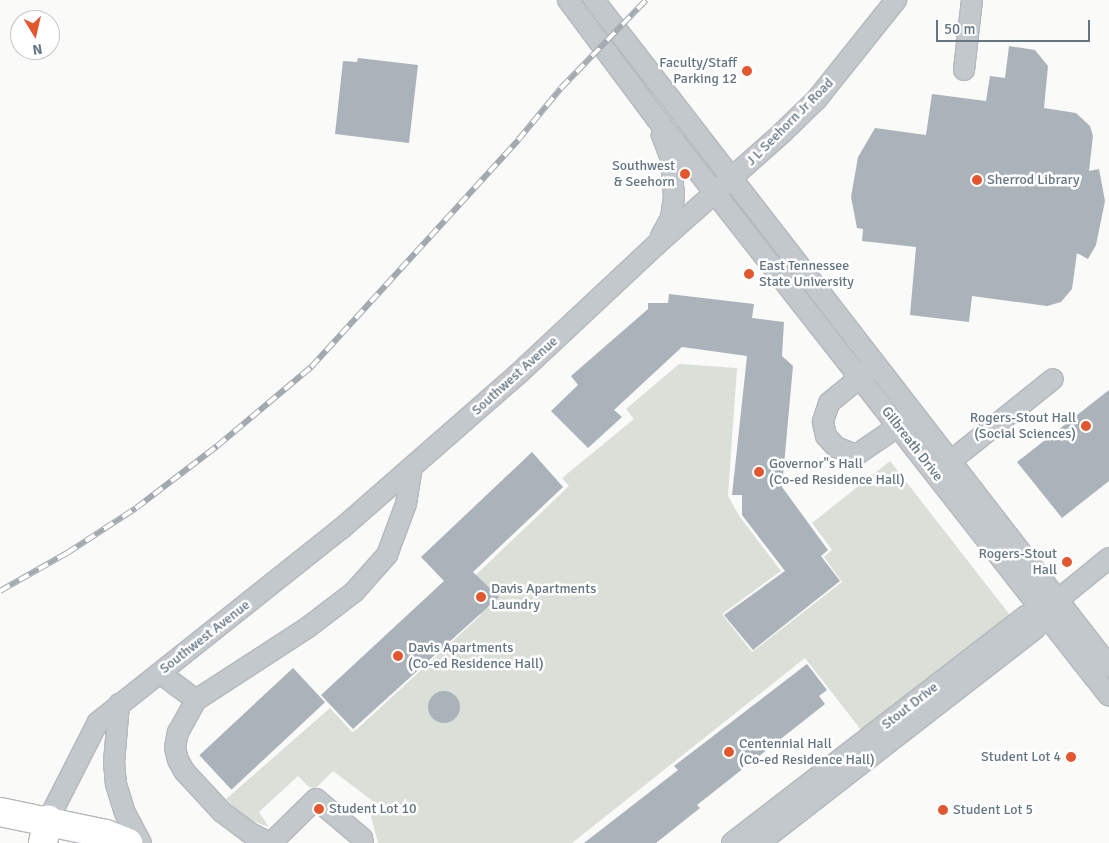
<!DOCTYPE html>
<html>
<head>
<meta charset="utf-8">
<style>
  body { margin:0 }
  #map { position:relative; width:1109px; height:843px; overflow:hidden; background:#fafaf8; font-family:Signika,sans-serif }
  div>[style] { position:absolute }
  .green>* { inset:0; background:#dadfd7 }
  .building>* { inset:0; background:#aab3b9; transform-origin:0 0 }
  .round { border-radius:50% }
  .roads { filter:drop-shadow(1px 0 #b4b9bd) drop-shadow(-1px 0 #b4b9bd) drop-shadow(0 1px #b4b9bd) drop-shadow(0 -1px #b4b9bd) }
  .minor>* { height:20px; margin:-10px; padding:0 10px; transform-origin:10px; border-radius:10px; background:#c3c8cc }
  .highway>* { height:28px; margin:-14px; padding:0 14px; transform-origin:14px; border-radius:14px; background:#fff }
  .rail>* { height:5.5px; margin-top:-2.75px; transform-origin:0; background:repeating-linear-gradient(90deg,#fff 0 11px,#a2aab0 0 22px); box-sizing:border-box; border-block:1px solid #a2aab0 }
  .dots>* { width:14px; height:14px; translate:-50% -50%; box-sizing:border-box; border:2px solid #fff; border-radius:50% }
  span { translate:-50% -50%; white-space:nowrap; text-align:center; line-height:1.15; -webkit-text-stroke:5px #fff; paint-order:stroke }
  .poi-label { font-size:14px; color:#657683 }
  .right { translate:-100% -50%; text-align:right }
  .left { translate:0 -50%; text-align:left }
  .street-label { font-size:14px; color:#657683 }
  .north { position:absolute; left:10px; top:10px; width:50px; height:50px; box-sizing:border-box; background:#fff; border:1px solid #c1c8cd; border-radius:50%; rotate:171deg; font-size:14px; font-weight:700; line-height:20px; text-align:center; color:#657683 }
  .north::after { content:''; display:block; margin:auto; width:18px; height:22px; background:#e4572e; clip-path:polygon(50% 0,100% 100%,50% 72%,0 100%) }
  .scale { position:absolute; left:936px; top:20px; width:154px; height:22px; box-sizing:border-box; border:2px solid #657683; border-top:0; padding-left:6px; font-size:15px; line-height:18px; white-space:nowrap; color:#657683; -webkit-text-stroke:4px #fff; paint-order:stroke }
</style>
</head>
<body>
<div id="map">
  <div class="green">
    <i style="clip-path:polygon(679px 364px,737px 368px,728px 496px,740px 517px,781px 571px,722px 614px,752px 652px,842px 582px,824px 557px,832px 550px,812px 523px,890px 461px,1013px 619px,865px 735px,805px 658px,572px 843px,378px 843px,371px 817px,378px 805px,333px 771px,316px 788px,309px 787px,298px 776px,259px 812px,269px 827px,247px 819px,226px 799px,330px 708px,352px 732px,356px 730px,481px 615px,458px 592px,569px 486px,562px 478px,634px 419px,626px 409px)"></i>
  </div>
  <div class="building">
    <i style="clip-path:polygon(1009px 46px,1035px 50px,1048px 66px,1044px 108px,1076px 113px,1090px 126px,1093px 136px,1089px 171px,1099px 169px,1105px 201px,1096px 245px,1088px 259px,1077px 253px,1072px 289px,1061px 302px,1047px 306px,972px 296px,969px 322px,910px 315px,916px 247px,862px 241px,863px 229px,857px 228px,851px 197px,858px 157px,875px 128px,926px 135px,932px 94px,986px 101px,990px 76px,1005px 78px)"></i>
    <i style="clip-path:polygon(358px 58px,418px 65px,409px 143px,335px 134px,343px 61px,357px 62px)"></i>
    <i style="clip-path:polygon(669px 294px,754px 304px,752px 318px,784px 322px,782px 356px,793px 366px,782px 487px,828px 550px,821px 556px,840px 581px,753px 650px,724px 615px,785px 571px,742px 515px,742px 495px,732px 495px,747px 356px,682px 347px,614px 410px,622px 417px,588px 448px,551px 411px,578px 385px,571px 376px,648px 309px,648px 303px,668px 303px)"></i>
    <i style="clip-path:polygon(1109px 390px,1109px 481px,1062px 518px,1017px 462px)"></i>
    <i style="clip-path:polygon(532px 452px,563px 487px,473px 572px,499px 597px,353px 729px,321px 695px,444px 581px,421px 557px)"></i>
    <i style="clip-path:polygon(807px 664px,827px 690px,819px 696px,825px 704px,697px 805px,700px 808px,656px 843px,584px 843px,678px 770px,674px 766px)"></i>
    <i style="left:293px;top:668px;width:47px;height:128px;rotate:47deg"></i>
    <i class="round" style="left:428px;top:691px;width:32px;height:32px"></i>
  </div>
  <div class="roads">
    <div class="minor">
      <i style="left:568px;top:0;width:147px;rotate:53.3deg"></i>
      <i style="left:656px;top:118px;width:734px;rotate:51.91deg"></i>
      <i style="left:594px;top:0;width:842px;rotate:52.29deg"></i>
      <i style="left:964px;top:70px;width:70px;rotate:-83.5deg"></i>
      <i style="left:661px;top:236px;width:21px;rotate:-61deg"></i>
      <i style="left:671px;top:218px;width:22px;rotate:-82deg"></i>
      <i style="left:674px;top:196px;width:37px;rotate:-95deg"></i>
      <i style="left:671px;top:159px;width:26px;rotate:-111deg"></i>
      <i style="left:869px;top:370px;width:52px;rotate:140.5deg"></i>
      <i style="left:829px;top:403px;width:20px;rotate:108deg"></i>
      <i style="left:823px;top:422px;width:14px;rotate:78deg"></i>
      <i style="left:826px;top:436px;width:15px;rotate:48deg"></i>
      <i style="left:836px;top:447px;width:16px;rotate:22deg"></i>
      <i style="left:851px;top:453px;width:8px"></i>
      <i style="left:859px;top:453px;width:60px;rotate:-34.2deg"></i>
      <i style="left:942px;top:468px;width:142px;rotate:-38.7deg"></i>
      <i style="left:160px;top:673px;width:45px;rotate:36.9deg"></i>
      <i style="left:196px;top:700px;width:132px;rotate:-33deg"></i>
      <i style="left:307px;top:628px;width:59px;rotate:-37.5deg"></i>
      <i style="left:354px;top:592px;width:50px;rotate:-48.3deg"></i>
      <i style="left:387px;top:555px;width:54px;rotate:-69.6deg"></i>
      <i style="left:406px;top:504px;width:37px;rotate:-81deg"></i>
      <i style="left:196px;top:700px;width:37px;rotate:119deg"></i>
      <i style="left:178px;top:732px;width:16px;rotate:101deg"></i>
      <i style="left:175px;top:748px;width:12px;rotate:76deg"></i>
      <i style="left:178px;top:760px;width:13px;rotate:61deg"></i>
      <i style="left:184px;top:771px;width:56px;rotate:47.2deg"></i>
      <i style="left:222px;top:812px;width:35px;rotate:37deg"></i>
      <i style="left:250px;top:833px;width:22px;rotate:27deg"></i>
      <i style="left:119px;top:704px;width:58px;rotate:94.9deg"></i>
      <i style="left:114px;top:762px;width:22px;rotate:85deg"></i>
      <i style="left:116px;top:784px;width:30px;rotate:73deg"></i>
      <i style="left:125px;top:813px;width:34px;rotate:62deg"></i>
      <i style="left:48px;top:820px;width:110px;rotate:-63deg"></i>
      <i style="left:98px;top:722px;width:310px;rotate:-38.5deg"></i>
      <i style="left:341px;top:529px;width:234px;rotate:-41.2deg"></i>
      <i style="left:517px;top:375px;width:190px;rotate:-43.1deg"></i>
      <i style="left:656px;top:245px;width:169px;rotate:-41.6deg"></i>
      <i style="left:782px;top:133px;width:49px;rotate:-44.2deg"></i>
      <i style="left:817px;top:99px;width:127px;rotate:-51.4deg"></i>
      <i style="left:271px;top:843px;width:63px;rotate:-44.4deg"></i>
      <i style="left:316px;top:799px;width:60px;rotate:40.3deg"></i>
      <i style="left:362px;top:838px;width:5px;rotate:79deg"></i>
      <i style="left:732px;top:843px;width:371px;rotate:-37.7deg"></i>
      <i style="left:1026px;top:616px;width:17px;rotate:-13deg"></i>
      <i style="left:759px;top:843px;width:349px;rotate:-37.8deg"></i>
      <i style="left:1035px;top:629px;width:19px;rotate:-65deg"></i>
      <i style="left:1043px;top:612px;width:85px;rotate:-39.3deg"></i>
    </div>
    <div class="highway">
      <i style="left:0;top:812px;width:108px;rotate:11.7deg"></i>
      <i style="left:106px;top:834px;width:24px;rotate:22deg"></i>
      <i style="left:43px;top:843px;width:24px;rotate:-78deg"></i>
    </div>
  </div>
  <div class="rail">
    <i style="left:0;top:591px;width:77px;rotate:-29.6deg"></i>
    <i style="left:67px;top:553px;width:82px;rotate:-33.1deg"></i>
    <i style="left:136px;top:508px;width:102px;rotate:-37.4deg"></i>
    <i style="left:217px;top:446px;width:123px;rotate:-40deg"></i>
    <i style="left:311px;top:367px;width:307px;rotate:-47.6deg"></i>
    <i style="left:518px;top:140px;width:67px;rotate:-50.4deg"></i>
    <i style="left:561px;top:88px;width:122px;rotate:-46deg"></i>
  </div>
  <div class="dots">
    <i style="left:747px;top:71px;background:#e4572e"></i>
    <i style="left:685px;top:174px;background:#e4572e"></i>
    <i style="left:977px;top:180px;background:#e4572e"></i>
    <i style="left:749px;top:274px;background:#e4572e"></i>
    <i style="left:1086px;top:426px;background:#e4572e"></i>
    <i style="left:759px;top:472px;background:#e4572e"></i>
    <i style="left:1067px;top:562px;background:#e4572e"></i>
    <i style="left:481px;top:597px;background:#e4572e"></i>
    <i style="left:398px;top:656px;background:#e4572e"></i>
    <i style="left:729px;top:752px;background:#e4572e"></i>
    <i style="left:1071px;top:757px;background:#e4572e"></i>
    <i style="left:319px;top:809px;background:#e4572e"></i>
    <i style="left:943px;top:810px;background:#e4572e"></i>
  </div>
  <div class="poi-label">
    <span class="right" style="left:737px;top:71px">Faculty/Staff<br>Parking 12</span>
    <span class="right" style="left:675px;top:174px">Southwest<br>&amp; Seehorn</span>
    <span class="left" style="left:987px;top:180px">Sherrod Library</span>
    <span class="left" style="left:759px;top:274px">East Tennessee<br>State University</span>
    <span class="right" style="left:1076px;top:426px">Rogers-Stout Hall<br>(Social Sciences)</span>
    <span class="left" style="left:769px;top:472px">Governor"s Hall<br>(Co-ed Residence Hall)</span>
    <span class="right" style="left:1057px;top:562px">Rogers-Stout<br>Hall</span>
    <span class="left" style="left:491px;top:597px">Davis Apartments<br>Laundry</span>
    <span class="left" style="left:408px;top:656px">Davis Apartments<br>(Co-ed Residence Hall)</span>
    <span class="left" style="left:739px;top:752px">Centennial Hall<br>(Co-ed Residence Hall)</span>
    <span class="right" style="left:1061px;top:757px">Student Lot 4</span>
    <span class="left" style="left:329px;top:809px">Student Lot 10</span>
    <span class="left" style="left:953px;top:810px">Student Lot 5</span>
  </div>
  <div class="street-label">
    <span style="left:790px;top:122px;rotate:-45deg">J L Seehorn Jr Road</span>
    <span style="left:515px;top:376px;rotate:-42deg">Southwest Avenue</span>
    <span style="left:912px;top:444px;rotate:52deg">Gilbreath Drive</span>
    <span style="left:205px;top:637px;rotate:-38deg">Southwest Avenue</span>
    <span style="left:910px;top:706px;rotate:-38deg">Stout Drive</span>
  </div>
  <div class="north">N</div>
  <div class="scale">50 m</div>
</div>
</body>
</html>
